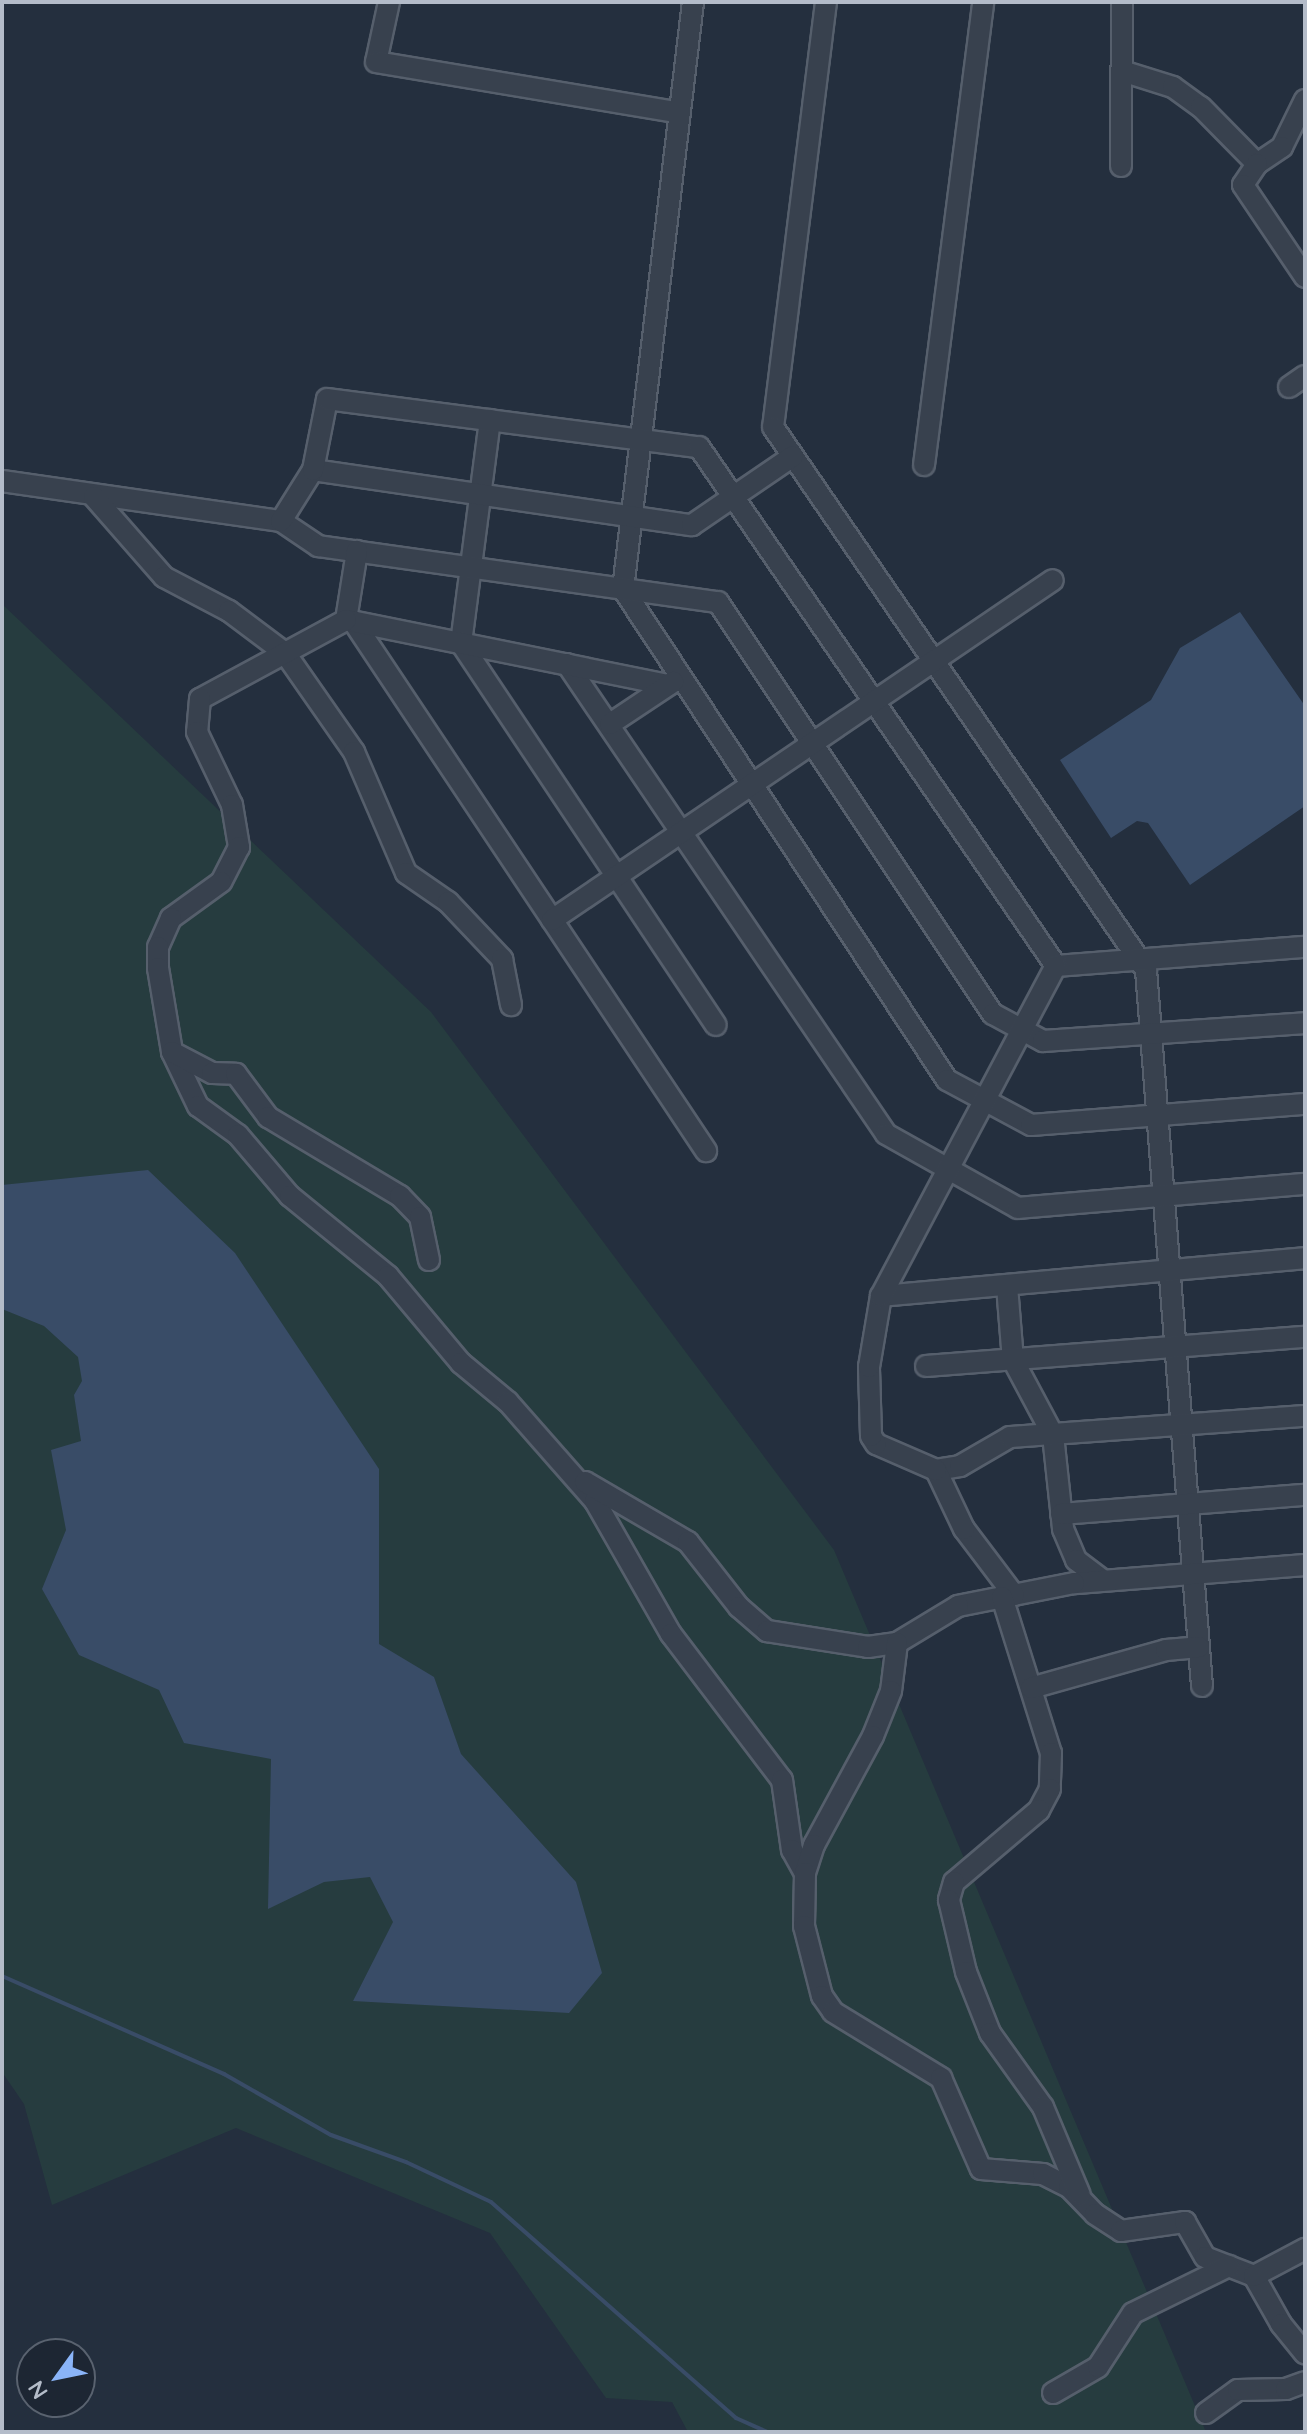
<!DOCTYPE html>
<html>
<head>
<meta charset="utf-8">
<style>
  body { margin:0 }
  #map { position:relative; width:1307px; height:2434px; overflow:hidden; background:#242f3e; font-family:Quicksand,sans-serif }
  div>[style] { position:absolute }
  .green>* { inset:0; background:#263c3f }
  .water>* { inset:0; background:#394c67 }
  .stream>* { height:4px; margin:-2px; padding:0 2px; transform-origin:2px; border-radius:2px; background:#394c67 }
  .roads { filter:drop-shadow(2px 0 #565f6c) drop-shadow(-2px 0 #565f6c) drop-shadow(0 2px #565f6c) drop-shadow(0 -2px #565f6c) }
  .minor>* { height:20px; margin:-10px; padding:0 10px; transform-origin:10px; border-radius:10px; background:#38414e }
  span { translate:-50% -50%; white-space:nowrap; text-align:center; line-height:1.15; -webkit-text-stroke:7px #1d2633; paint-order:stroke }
  .frame { position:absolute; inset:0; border:4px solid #b4bcc9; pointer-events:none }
  .north { position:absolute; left:16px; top:2338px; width:80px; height:80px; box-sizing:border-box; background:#1d2633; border:2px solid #59626f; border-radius:50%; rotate:237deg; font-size:22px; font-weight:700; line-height:32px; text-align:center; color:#b4bcc9 }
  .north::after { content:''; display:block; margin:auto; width:28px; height:36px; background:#8ab4f8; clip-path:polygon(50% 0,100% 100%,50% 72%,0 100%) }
</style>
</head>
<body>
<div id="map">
  <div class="green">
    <i style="clip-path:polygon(2px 604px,431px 1012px,834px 1550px,1206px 2432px,688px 2432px,672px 2402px,606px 2398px,490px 2233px,236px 2128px,52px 2205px,24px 2104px,2px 2072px)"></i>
  </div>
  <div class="water">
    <i style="clip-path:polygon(1240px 612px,1305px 706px,1305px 806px,1190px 885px,1148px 823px,1137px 821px,1111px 838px,1060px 760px,1151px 700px,1180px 648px)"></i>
    <i style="clip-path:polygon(148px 1170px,235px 1253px,379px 1469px,379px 1644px,434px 1677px,461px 1754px,576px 1882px,602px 1973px,569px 2013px,353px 2001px,393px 1922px,370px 1877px,324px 1882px,268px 1909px,271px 1759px,184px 1743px,159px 1690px,79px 1655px,42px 1589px,66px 1530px,51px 1450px,81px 1441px,74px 1395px,82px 1381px,78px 1357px,44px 1326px,2px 1309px,2px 1185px)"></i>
  </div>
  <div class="stream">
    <i style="left:2px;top:1976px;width:243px;rotate:23.8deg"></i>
    <i style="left:224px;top:2074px;width:123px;rotate:29.7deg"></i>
    <i style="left:331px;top:2135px;width:80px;rotate:19.8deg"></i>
    <i style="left:406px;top:2162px;width:94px;rotate:25.2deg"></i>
    <i style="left:491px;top:2202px;width:327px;rotate:41.4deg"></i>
    <i style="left:736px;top:2418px;width:34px;rotate:24deg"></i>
  </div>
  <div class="roads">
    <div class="minor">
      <i style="left:389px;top:2px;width:61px;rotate:102.2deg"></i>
      <i style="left:376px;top:62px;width:308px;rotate:9.5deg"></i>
      <i style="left:693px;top:2px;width:591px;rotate:96.8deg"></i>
      <i style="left:623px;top:589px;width:588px;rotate:56.58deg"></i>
      <i style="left:947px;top:1080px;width:95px;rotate:28.2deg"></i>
      <i style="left:1031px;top:1125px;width:275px;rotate:-4.4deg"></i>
      <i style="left:826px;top:2px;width:428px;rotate:97.1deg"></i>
      <i style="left:773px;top:427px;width:659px;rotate:55.51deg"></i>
      <i style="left:1146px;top:970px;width:718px;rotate:85.53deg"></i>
      <i style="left:1122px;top:71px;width:53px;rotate:17.4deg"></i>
      <i style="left:1173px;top:87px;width:34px;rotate:36deg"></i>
      <i style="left:1201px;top:107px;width:80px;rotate:45.5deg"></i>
      <i style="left:1305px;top:100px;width:52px;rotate:116.1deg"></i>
      <i style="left:1282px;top:147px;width:30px;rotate:146deg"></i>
      <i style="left:1257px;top:164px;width:25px;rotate:124deg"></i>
      <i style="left:1243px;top:185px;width:111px;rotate:56deg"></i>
      <i style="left:1121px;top:166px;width:164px;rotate:-89.7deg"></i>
      <i style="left:1289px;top:387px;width:19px;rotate:-35deg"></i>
      <i style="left:490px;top:420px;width:225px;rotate:97.4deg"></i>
      <i style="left:461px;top:643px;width:459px;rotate:56.3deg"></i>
      <i style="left:924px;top:465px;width:467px;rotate:-82.7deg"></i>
      <i style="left:313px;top:470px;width:383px;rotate:8.3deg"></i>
      <i style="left:692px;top:525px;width:122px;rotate:-34.3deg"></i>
      <i style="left:2px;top:481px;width:282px;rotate:8.2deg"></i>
      <i style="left:281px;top:521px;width:45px;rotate:34deg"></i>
      <i style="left:318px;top:546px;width:404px;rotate:8deg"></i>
      <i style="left:718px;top:602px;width:495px;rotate:56.3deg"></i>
      <i style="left:993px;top:1014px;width:57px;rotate:28.4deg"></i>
      <i style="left:1043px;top:1041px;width:263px;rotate:-3.9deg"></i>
      <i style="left:94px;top:497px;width:106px;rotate:48.8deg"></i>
      <i style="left:164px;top:577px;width:73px;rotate:27.6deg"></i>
      <i style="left:229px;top:611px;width:70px;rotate:36.9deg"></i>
      <i style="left:285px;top:653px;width:121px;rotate:55.1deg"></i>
      <i style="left:354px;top:752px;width:132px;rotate:66.7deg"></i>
      <i style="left:406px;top:873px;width:51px;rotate:34.6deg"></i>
      <i style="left:448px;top:902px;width:79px;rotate:46.5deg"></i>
      <i style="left:502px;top:959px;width:47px;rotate:78.9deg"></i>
      <i style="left:281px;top:521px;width:60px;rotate:-57.9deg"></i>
      <i style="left:313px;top:470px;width:72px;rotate:-78.8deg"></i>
      <i style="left:327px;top:399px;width:375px;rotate:7.4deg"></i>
      <i style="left:699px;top:447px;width:630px;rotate:55.48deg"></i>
      <i style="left:346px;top:620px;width:70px;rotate:-80.9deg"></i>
      <i style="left:353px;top:621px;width:637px;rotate:56.33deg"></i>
      <i style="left:567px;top:664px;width:568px;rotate:55.83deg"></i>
      <i style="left:886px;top:1134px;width:151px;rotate:29.3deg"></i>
      <i style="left:1018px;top:1208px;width:288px;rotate:-4.8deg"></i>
      <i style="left:668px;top:685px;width:328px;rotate:-168.6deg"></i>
      <i style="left:346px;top:620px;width:166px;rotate:151.6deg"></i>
      <i style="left:200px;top:699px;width:33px;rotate:95deg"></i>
      <i style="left:197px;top:732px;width:81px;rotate:64.4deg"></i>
      <i style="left:232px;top:805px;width:43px;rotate:80.5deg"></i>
      <i style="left:239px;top:847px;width:39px;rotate:117deg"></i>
      <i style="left:221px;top:882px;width:62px;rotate:144.2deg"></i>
      <i style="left:171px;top:918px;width:32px;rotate:114deg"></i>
      <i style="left:158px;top:947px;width:21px;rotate:90deg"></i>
      <i style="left:158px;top:968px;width:85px;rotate:80.5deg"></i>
      <i style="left:172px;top:1052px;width:60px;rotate:64.3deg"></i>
      <i style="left:198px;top:1106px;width:49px;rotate:35.9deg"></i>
      <i style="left:238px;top:1135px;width:80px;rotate:49.6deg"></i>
      <i style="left:290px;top:1196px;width:127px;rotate:39.2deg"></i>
      <i style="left:388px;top:1276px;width:114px;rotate:50deg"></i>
      <i style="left:461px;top:1363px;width:61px;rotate:39.7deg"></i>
      <i style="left:508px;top:1402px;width:132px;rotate:48.7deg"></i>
      <i style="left:595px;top:1501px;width:153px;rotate:60.3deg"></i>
      <i style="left:671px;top:1634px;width:183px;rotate:52.8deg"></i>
      <i style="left:782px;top:1780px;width:71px;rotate:81.9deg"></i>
      <i style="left:792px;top:1850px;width:26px;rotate:61deg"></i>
      <i style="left:610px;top:724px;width:76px;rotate:-33.7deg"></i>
      <i style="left:552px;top:920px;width:605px;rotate:-34.16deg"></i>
      <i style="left:1056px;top:966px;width:250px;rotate:-4.4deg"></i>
      <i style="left:172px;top:1052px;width:45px;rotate:27.7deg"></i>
      <i style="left:212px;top:1073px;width:24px;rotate:2deg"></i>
      <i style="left:236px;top:1074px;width:54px;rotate:53.3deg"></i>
      <i style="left:268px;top:1117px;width:154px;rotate:30.9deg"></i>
      <i style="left:400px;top:1196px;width:29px;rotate:46deg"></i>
      <i style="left:420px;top:1217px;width:44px;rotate:78.2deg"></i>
      <i style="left:1007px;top:1286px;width:74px;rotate:85.4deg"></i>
      <i style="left:1013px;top:1360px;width:85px;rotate:61.9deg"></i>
      <i style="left:1053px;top:1435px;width:95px;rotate:83.9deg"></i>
      <i style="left:1063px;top:1529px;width:34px;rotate:67deg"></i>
      <i style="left:1076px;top:1560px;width:34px;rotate:37deg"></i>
      <i style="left:881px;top:1296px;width:426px;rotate:-5.1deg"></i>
      <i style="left:926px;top:1366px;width:380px;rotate:-4.4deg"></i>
      <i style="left:936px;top:1470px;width:24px;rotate:-9deg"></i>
      <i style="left:960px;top:1466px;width:58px;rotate:-30.1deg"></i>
      <i style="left:1010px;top:1437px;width:296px;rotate:-4.1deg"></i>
      <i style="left:585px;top:1482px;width:119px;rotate:30.2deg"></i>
      <i style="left:688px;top:1542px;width:83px;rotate:51.9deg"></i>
      <i style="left:739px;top:1607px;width:37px;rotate:41deg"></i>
      <i style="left:767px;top:1631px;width:102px;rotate:9deg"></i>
      <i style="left:868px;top:1647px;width:29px;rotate:-8deg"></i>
      <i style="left:1061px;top:1514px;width:245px;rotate:-4.5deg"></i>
      <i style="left:1305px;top:1565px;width:232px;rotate:175.5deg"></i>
      <i style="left:1074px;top:1583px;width:118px;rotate:168.8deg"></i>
      <i style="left:958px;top:1606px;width:71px;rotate:148.8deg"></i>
      <i style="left:897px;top:1643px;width:48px;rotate:97.1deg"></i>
      <i style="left:891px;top:1691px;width:48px;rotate:111.8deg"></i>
      <i style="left:873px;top:1736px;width:124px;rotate:118.4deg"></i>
      <i style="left:814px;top:1845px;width:29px;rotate:108deg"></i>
      <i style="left:805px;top:1873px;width:53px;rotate:91.1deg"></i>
      <i style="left:804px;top:1926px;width:72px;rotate:75.6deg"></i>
      <i style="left:822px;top:1996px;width:19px;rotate:55deg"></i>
      <i style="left:833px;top:2012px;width:127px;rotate:31.4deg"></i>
      <i style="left:941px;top:2078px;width:99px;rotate:66.3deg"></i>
      <i style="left:981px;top:2169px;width:62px;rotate:4.6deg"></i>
      <i style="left:1043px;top:2174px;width:29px;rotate:27deg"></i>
      <i style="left:1069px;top:2187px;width:37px;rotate:46deg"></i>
      <i style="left:1095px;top:2214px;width:31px;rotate:33deg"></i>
      <i style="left:1121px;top:2231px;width:65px;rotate:-8deg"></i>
      <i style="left:1185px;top:2222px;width:40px;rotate:60.3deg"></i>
      <i style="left:1205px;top:2257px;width:53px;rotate:21.2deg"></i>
      <i style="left:1254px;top:2276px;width:55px;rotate:60.6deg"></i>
      <i style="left:1281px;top:2324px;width:38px;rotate:51deg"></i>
      <i style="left:1014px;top:1595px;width:83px;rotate:-127.1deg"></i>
      <i style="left:964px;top:1529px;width:65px;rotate:-115.4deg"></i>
      <i style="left:936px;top:1470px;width:65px;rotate:-156.6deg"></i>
      <i style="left:876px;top:1444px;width:9px;rotate:-122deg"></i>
      <i style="left:871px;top:1436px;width:69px;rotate:-91.7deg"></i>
      <i style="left:869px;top:1367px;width:72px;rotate:-80.4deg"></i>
      <i style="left:881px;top:1296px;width:374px;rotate:-62.1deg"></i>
      <i style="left:1002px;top:1597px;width:164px;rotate:72.6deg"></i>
      <i style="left:1051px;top:1753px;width:36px;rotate:92deg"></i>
      <i style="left:1050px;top:1789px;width:24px;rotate:118deg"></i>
      <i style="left:1039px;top:1810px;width:111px;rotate:139.7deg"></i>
      <i style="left:954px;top:1882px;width:19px;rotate:106deg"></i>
      <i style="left:949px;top:1900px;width:74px;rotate:76.7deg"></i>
      <i style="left:966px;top:1972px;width:66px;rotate:68.5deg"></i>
      <i style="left:990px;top:2033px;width:91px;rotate:54.4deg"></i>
      <i style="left:1043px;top:2107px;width:95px;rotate:67.2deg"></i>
      <i style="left:1031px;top:1688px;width:140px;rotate:-15.7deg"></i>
      <i style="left:1166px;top:1650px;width:33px;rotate:-5deg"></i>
      <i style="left:1254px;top:2276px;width:58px;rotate:-27.9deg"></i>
      <i style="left:1053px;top:2393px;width:52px;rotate:-30deg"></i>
      <i style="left:1098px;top:2367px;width:64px;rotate:-57.1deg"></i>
      <i style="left:1133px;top:2313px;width:107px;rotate:-26.1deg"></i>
      <i style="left:1206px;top:2413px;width:39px;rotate:-36deg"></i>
      <i style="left:1238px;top:2390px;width:48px;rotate:-1.2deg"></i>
      <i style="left:1286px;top:2389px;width:20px;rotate:-20deg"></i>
    </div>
  </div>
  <div class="frame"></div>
  <div class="north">N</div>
</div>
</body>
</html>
